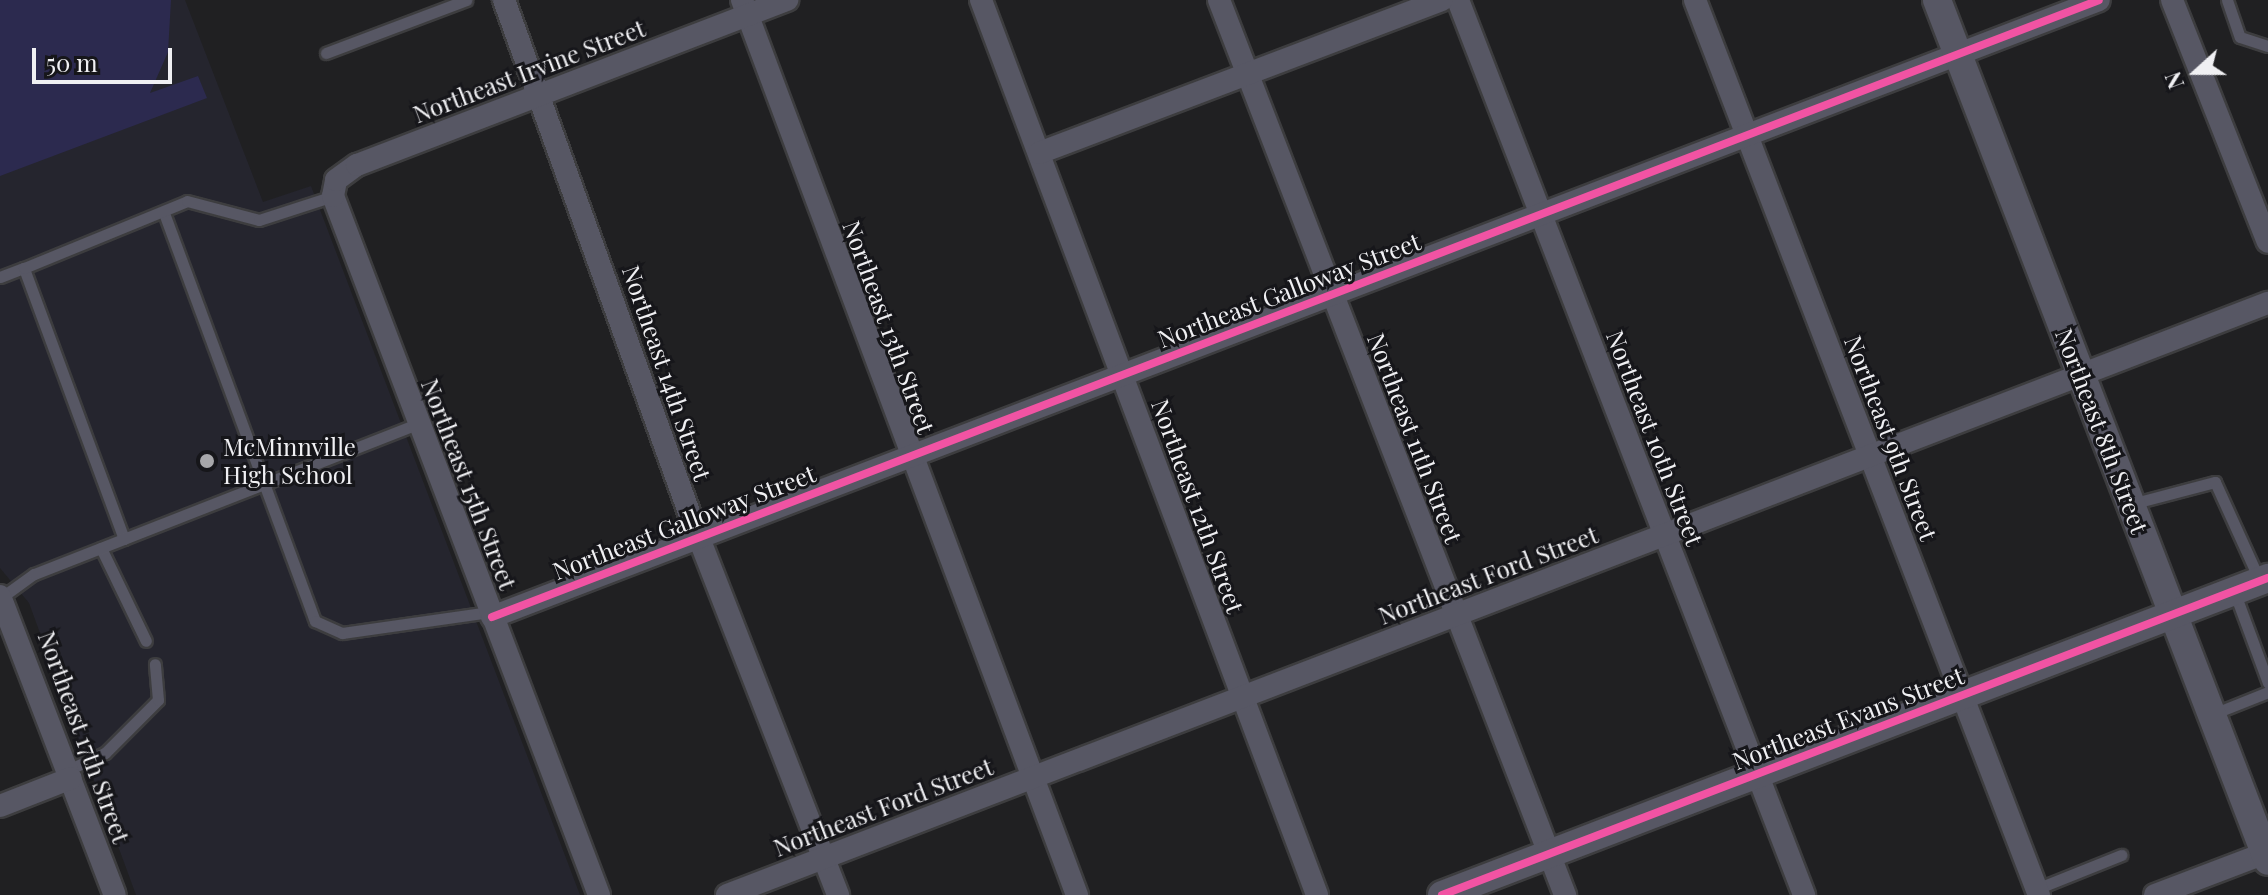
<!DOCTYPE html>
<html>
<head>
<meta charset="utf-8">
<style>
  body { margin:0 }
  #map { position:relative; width:2268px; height:895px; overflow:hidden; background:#202022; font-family:"Playfair Display",serif }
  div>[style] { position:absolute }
  .built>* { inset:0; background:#25252e }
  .green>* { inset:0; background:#2c2a4f }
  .roads { filter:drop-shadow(2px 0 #3d3d3f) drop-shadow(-2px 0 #3d3d3f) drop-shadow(0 2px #3d3d3f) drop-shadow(0 -2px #3d3d3f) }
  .service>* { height:11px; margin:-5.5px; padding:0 5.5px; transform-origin:5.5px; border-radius:5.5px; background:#575764 }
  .minor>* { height:22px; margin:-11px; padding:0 11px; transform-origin:11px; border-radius:11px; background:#575764 }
  .tertiary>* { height:28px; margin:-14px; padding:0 14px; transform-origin:14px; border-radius:14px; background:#575764 }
  .cycleway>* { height:8px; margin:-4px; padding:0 4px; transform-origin:4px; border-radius:4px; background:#f153a3 }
  .dots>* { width:22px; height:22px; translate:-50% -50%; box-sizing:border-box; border:4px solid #16161a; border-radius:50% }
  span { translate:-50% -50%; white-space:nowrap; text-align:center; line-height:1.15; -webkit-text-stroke:6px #16161a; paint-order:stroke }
  .street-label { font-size:24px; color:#f0f0f3 }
  .poi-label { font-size:24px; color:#f0f0f3 }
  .left { translate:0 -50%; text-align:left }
  .north { position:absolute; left:2156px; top:32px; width:80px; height:80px; -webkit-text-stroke:6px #16161a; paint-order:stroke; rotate:249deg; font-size:22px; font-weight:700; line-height:32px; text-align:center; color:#f0f0f3 }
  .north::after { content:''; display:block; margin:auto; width:28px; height:36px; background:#f0f0f3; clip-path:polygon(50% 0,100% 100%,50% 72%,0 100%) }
  .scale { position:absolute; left:32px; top:48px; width:140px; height:36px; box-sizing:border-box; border:4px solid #f0f0f3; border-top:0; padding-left:10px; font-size:24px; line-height:28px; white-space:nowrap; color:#f0f0f3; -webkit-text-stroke:6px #16161a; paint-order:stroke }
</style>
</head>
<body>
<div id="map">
  <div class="built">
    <i style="clip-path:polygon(0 0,185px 0,263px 202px,311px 186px,580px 895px,136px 895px,29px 603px,0 568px)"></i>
  </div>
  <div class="green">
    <i style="clip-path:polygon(0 0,171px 0,168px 52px,150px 93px,198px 76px,207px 98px,0 176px)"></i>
  </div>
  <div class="roads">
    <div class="service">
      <i style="left:2227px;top:0;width:39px;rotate:71deg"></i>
      <i style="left:2240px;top:37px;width:29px;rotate:18deg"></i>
      <i style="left:326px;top:53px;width:150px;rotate:-20.7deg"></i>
      <i style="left:164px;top:213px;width:435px;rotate:69.7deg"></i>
      <i style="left:315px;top:621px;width:30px;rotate:24deg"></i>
      <i style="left:342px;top:633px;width:149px;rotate:-8.1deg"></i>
      <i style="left:0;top:277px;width:26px;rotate:-21deg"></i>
      <i style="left:2131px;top:504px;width:87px;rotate:-14.7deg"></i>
      <i style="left:2215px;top:482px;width:107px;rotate:65.6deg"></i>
      <i style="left:124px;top:539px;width:289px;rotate:-110.3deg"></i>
      <i style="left:24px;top:268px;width:176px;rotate:-22.3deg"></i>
      <i style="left:187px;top:201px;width:74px;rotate:14.8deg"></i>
      <i style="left:259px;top:220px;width:78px;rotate:-18deg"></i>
      <i style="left:101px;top:548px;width:103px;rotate:64.2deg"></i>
      <i style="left:2234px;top:591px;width:98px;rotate:69.7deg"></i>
      <i style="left:2px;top:597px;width:39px;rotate:-36deg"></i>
      <i style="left:34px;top:574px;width:411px;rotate:-21.4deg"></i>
      <i style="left:2213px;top:714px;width:59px;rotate:-21.8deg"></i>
      <i style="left:68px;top:770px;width:41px;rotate:-24.7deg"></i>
      <i style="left:105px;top:753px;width:75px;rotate:-45deg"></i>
      <i style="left:158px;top:700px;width:36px;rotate:-95deg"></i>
      <i style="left:2036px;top:889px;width:92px;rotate:-21.8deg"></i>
    </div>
    <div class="minor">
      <i style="left:504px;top:0;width:548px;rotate:70.14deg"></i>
      <i style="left:690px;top:515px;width:408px;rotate:68.7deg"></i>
      <i style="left:742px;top:0;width:956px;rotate:69.48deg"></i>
      <i style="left:981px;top:0;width:956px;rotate:69.42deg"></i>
      <i style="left:1219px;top:0;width:960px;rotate:68.86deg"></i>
      <i style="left:1458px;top:0;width:960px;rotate:68.86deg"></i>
      <i style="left:1695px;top:0;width:959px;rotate:68.98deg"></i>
      <i style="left:2172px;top:0;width:260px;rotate:68.4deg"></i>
      <i style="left:1039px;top:153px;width:431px;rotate:-20.8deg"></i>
      <i style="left:0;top:596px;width:320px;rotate:69deg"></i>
      <i style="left:492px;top:617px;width:1721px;rotate:-21deg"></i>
      <i style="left:0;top:806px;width:76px;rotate:-21.5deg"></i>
      <i style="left:599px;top:895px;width:748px;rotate:-110.83deg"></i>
      <i style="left:333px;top:196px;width:16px;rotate:-79deg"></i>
      <i style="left:336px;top:180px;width:26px;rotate:-36deg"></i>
      <i style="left:357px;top:165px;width:461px;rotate:-21deg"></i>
      <i style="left:727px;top:895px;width:1651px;rotate:-21.02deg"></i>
      <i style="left:2155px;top:895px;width:121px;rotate:-20.8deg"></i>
    </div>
    <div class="tertiary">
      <i style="left:1937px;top:0;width:922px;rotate:68.97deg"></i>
      <i style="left:1442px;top:895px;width:885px;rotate:-21deg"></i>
    </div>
  </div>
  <div class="cycleway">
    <i style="left:492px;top:617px;width:1721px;rotate:-21deg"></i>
    <i style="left:1442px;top:895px;width:885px;rotate:-21deg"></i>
  </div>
  <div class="dots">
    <i style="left:207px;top:461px;background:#a7a7aa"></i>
  </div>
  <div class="street-label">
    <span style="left:529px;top:71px;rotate:-21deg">Northeast Irvine Street</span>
    <span style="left:1289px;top:290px;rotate:-21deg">Northeast Galloway Street</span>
    <span style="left:889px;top:327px;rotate:70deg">Northeast 13th Street</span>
    <span style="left:667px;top:373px;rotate:71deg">Northeast 14th Street</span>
    <span style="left:2102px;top:431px;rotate:69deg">Northeast 8th Street</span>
    <span style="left:1415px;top:438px;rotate:69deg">Northeast 11th Street</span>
    <span style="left:1655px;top:438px;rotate:69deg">Northeast 10th Street</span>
    <span style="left:1891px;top:438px;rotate:69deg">Northeast 9th Street</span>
    <span style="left:469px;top:484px;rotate:69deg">Northeast 15th Street</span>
    <span style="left:1198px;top:506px;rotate:70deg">Northeast 12th Street</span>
    <span style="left:684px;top:522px;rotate:-21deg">Northeast Galloway Street</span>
    <span style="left:1488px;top:575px;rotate:-21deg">Northeast Ford Street</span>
    <span style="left:1848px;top:718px;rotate:-21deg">Northeast Evans Street</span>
    <span style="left:84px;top:737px;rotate:70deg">Northeast 17th Street</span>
    <span style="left:883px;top:807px;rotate:-21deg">Northeast Ford Street</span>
  </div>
  <div class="poi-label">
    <span class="left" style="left:223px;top:461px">McMinnville<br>High School</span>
  </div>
  <div class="north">N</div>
  <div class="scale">50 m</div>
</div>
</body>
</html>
